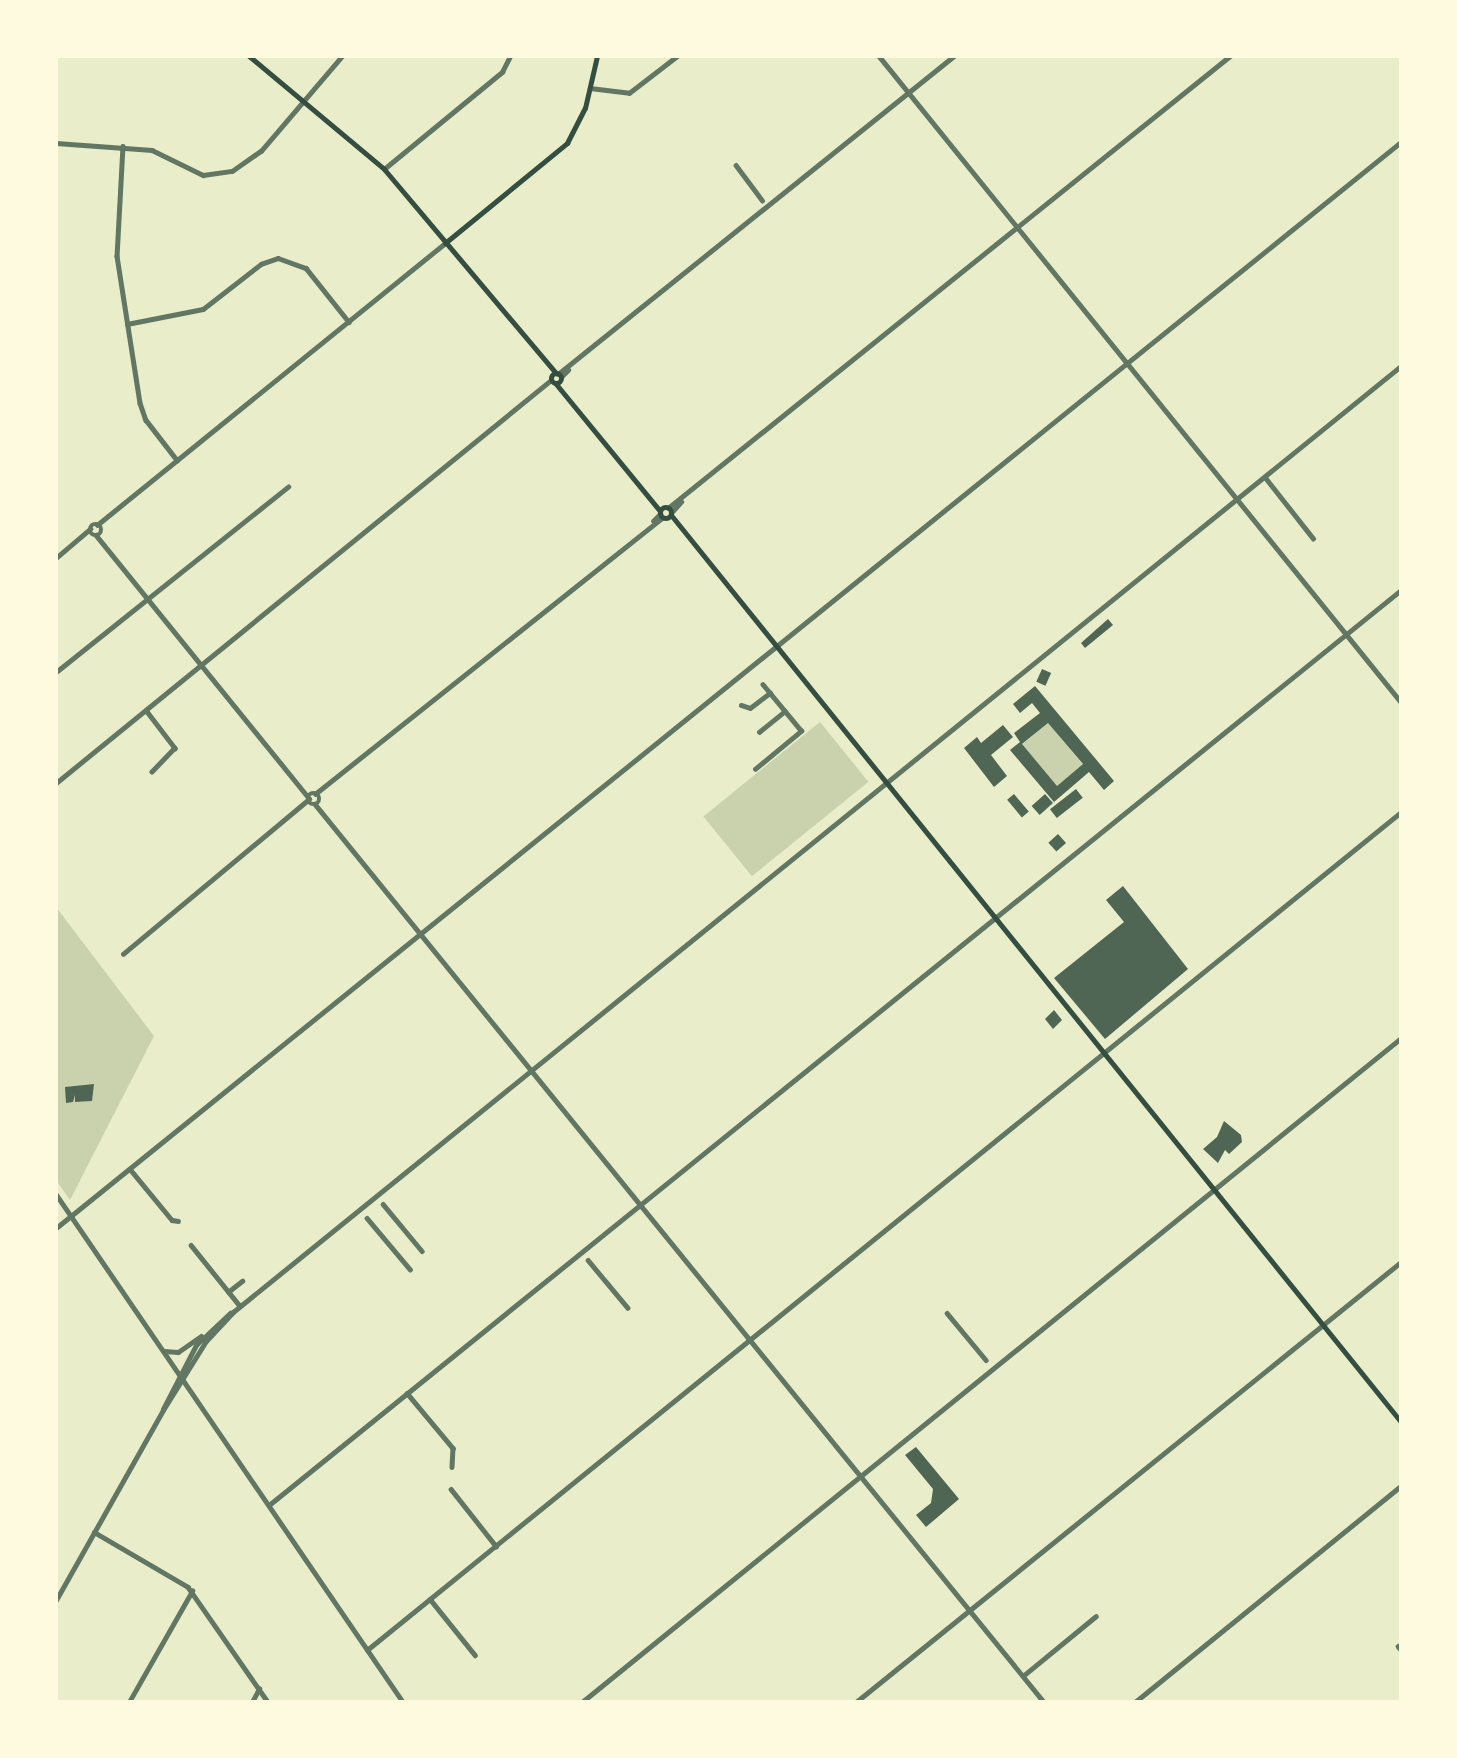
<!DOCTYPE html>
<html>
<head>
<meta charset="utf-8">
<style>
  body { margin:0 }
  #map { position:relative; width:1457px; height:1758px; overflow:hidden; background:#e9edc9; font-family:"Asap Condensed",sans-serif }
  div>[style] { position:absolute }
  .green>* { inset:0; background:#cad2ad; transform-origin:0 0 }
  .building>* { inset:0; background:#4f6655; transform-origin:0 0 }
  .minor>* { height:4.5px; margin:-2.25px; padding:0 2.25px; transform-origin:2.25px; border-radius:2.25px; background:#617663 }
  .minor>.ring { margin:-2.25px; padding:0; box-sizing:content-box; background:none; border:4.5px solid #617663; border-radius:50% }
  .tertiary>* { height:5px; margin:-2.5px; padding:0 2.5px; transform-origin:2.5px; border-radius:2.5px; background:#617663 }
  .secondary>* { height:5px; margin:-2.5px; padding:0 2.5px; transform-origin:2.5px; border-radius:2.5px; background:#344e41 }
  .secondary>.ring { margin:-2.5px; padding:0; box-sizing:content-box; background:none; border:5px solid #344e41; border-radius:50% }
  span { translate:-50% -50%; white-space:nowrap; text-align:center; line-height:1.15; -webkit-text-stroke:7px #fefae0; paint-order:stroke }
  .frame { position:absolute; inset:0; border:58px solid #fefae0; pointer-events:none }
</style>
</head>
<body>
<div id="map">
  <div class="green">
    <i style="left:820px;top:722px;width:77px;height:150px;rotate:51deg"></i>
    <i style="left:1048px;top:723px;width:54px;height:34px;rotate:50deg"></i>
    <i style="clip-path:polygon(56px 907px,154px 1036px,70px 1200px,56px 1180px)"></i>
  </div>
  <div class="building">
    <i style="clip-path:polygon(1108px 619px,1113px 625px,1085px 648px,1081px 643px)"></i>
    <i style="left:1042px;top:669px;width:10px;height:14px;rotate:24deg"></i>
    <i style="clip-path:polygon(evenodd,1035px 686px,1114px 781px,1104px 790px,1089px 772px,1054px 802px,1010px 750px,1020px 742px,1014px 733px,1040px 713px,1032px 703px,1020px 713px,1013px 704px,1035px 686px,1048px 723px,1083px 764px,1057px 786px,1022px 744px,1048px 723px)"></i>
    <i style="clip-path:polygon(1003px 725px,1013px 737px,991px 755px,1007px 776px,994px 787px,964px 748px,977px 737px,981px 743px)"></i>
    <i style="left:1076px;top:789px;width:11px;height:33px;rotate:52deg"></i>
    <i style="left:1014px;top:794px;width:23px;height:9px;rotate:50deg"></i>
    <i style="left:1045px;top:794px;width:12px;height:18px;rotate:48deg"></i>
    <i style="left:1058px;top:834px;width:12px;height:13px;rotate:48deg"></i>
    <i style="clip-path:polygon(1123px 886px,1188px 969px,1105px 1039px,1054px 978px,1124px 922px,1106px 900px)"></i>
    <i style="clip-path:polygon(1054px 1010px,1062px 1020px,1053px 1029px,1045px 1019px)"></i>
    <i style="clip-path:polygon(94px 1084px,92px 1101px,75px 1102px,75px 1095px,73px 1102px,66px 1103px,65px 1087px)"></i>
    <i style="clip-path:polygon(1224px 1121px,1241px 1135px,1242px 1142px,1229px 1154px,1225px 1150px,1218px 1163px,1203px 1149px,1217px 1137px)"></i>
    <i style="clip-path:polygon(916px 1447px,959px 1499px,926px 1527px,916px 1515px,931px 1503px,933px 1489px,905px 1455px)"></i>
  </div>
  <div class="minor">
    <i style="left:879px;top:56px;width:831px;rotate:51.06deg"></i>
    <i style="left:590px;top:88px;width:39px;rotate:7deg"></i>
    <i style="left:629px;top:93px;width:61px;rotate:-37.6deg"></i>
    <i style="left:56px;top:143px;width:96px;rotate:4.2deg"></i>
    <i style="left:152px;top:150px;width:57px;rotate:26.1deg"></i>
    <i style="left:203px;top:175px;width:29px;rotate:-8deg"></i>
    <i style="left:232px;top:171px;width:35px;rotate:-35deg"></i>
    <i style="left:261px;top:151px;width:125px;rotate:-49.5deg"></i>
    <i style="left:123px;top:146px;width:110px;rotate:93.1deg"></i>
    <i style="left:117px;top:256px;width:149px;rotate:81.1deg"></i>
    <i style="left:140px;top:403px;width:18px;rotate:71deg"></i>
    <i style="left:146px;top:420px;width:51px;rotate:52.2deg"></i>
    <i style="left:736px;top:165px;width:44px;rotate:53.4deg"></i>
    <i style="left:384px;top:169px;width:153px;rotate:-39.4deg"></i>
    <i style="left:502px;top:72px;width:18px;rotate:-63deg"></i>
    <i style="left:127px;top:324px;width:77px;rotate:-11.2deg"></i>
    <i style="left:203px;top:309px;width:73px;rotate:-37.8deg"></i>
    <i style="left:261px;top:264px;width:18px;rotate:-19deg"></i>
    <i style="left:278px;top:258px;width:30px;rotate:20deg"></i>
    <i style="left:306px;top:268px;width:69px;rotate:51.5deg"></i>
    <i style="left:558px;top:374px;width:508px;rotate:-38.77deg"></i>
    <i style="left:561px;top:377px;width:10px;rotate:-45deg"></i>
    <i style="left:1265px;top:477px;width:78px;rotate:51.8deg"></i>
    <i style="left:668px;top:508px;width:721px;rotate:-38.81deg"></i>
    <i style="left:671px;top:513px;width:15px;rotate:-48deg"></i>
    <i style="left:653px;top:521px;width:10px;rotate:-45deg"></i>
    <i class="ring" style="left:90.5px;top:524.5px;width:6.5px;height:6.5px"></i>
    <i style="left:97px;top:525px;width:448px;rotate:-39deg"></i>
    <i style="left:96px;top:535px;width:338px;rotate:51deg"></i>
    <i style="left:56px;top:558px;width:45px;rotate:-40.5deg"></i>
    <i style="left:56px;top:672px;width:297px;rotate:-38.6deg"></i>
    <i style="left:741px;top:705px;width:9px;rotate:18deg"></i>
    <i style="left:750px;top:708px;width:25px;rotate:-37deg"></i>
    <i style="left:146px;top:710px;width:48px;rotate:52.7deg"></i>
    <i style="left:175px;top:748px;width:33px;rotate:134deg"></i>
    <i style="left:759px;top:732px;width:33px;rotate:-39deg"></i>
    <i style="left:755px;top:769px;width:60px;rotate:-39.6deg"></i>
    <i style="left:801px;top:731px;width:60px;rotate:-129.6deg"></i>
    <i style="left:56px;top:783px;width:638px;rotate:-39.15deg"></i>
    <i class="ring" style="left:308.5px;top:793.5px;width:6.5px;height:6.5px"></i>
    <i style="left:315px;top:794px;width:443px;rotate:-38.5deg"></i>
    <i style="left:315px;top:804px;width:1157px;rotate:50.93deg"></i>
    <i style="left:123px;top:954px;width:242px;rotate:-39.8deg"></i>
    <i style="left:130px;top:1169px;width:66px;rotate:50.5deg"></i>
    <i style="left:172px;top:1220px;width:6px;rotate:9deg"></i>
    <i style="left:56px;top:1194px;width:615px;rotate:55.66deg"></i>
    <i style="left:383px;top:1204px;width:61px;rotate:50.3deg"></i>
    <i style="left:367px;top:1218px;width:67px;rotate:49.9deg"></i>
    <i style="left:56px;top:1228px;width:1729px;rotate:-38.92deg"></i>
    <i style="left:191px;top:1245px;width:78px;rotate:51.2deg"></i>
    <i style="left:588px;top:1260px;width:62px;rotate:50.2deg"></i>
    <i style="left:228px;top:1292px;width:18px;rotate:-38deg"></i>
    <i style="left:947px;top:1313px;width:61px;rotate:50.3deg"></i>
    <i style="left:407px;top:1393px;width:72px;rotate:50.1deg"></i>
    <i style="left:453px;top:1448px;width:19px;rotate:93deg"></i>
    <i style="left:451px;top:1489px;width:73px;rotate:51.7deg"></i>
    <i style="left:269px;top:1505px;width:1456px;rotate:-38.95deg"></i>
    <i style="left:94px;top:1532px;width:109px;rotate:30.3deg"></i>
    <i style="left:188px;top:1587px;width:140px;rotate:55.2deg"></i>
    <i style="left:430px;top:1599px;width:72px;rotate:51.2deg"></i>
    <i style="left:1398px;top:1646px;width:5px;rotate:53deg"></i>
    <i style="left:367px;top:1650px;width:1331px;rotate:-39.02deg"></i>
    <i style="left:1023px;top:1676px;width:94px;rotate:-39.4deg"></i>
    <i style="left:129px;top:1702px;width:128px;rotate:-60.4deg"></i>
    <i style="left:252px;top:1702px;width:15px;rotate:-62deg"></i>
    <i style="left:582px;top:1702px;width:1054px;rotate:-39.03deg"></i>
    <i style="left:856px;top:1702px;width:700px;rotate:-38.92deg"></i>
    <i style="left:1135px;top:1702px;width:343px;rotate:-39.1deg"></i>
  </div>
  <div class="tertiary">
    <i style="left:164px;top:1351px;width:14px;rotate:4deg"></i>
    <i style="left:178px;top:1352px;width:28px;rotate:-35deg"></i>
    <i style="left:163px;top:1409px;width:72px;rotate:-62.7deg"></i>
    <i style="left:196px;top:1345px;width:47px;rotate:-43.3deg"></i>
    <i style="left:56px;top:1600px;width:218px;rotate:-60.6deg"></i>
    <i style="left:163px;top:1410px;width:81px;rotate:-58.1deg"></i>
    <i style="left:206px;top:1341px;width:40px;rotate:-47deg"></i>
    <i style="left:233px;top:1312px;width:1503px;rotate:-39.01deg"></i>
  </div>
  <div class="secondary">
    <i style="left:249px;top:56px;width:176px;rotate:39.9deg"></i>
    <i style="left:384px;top:169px;width:267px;rotate:49.9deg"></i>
    <i style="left:445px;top:243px;width:158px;rotate:-39.3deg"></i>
    <i style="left:567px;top:143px;width:39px;rotate:-63deg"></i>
    <i style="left:585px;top:108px;width:53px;rotate:-77deg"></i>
    <i class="ring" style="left:551px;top:373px;width:5px;height:5px"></i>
    <i style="left:556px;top:384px;width:164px;rotate:50.7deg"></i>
    <i class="ring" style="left:660.5px;top:507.5px;width:6px;height:6px"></i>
    <i style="left:671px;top:515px;width:1164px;rotate:51.17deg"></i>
  </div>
  <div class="frame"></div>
</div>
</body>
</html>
